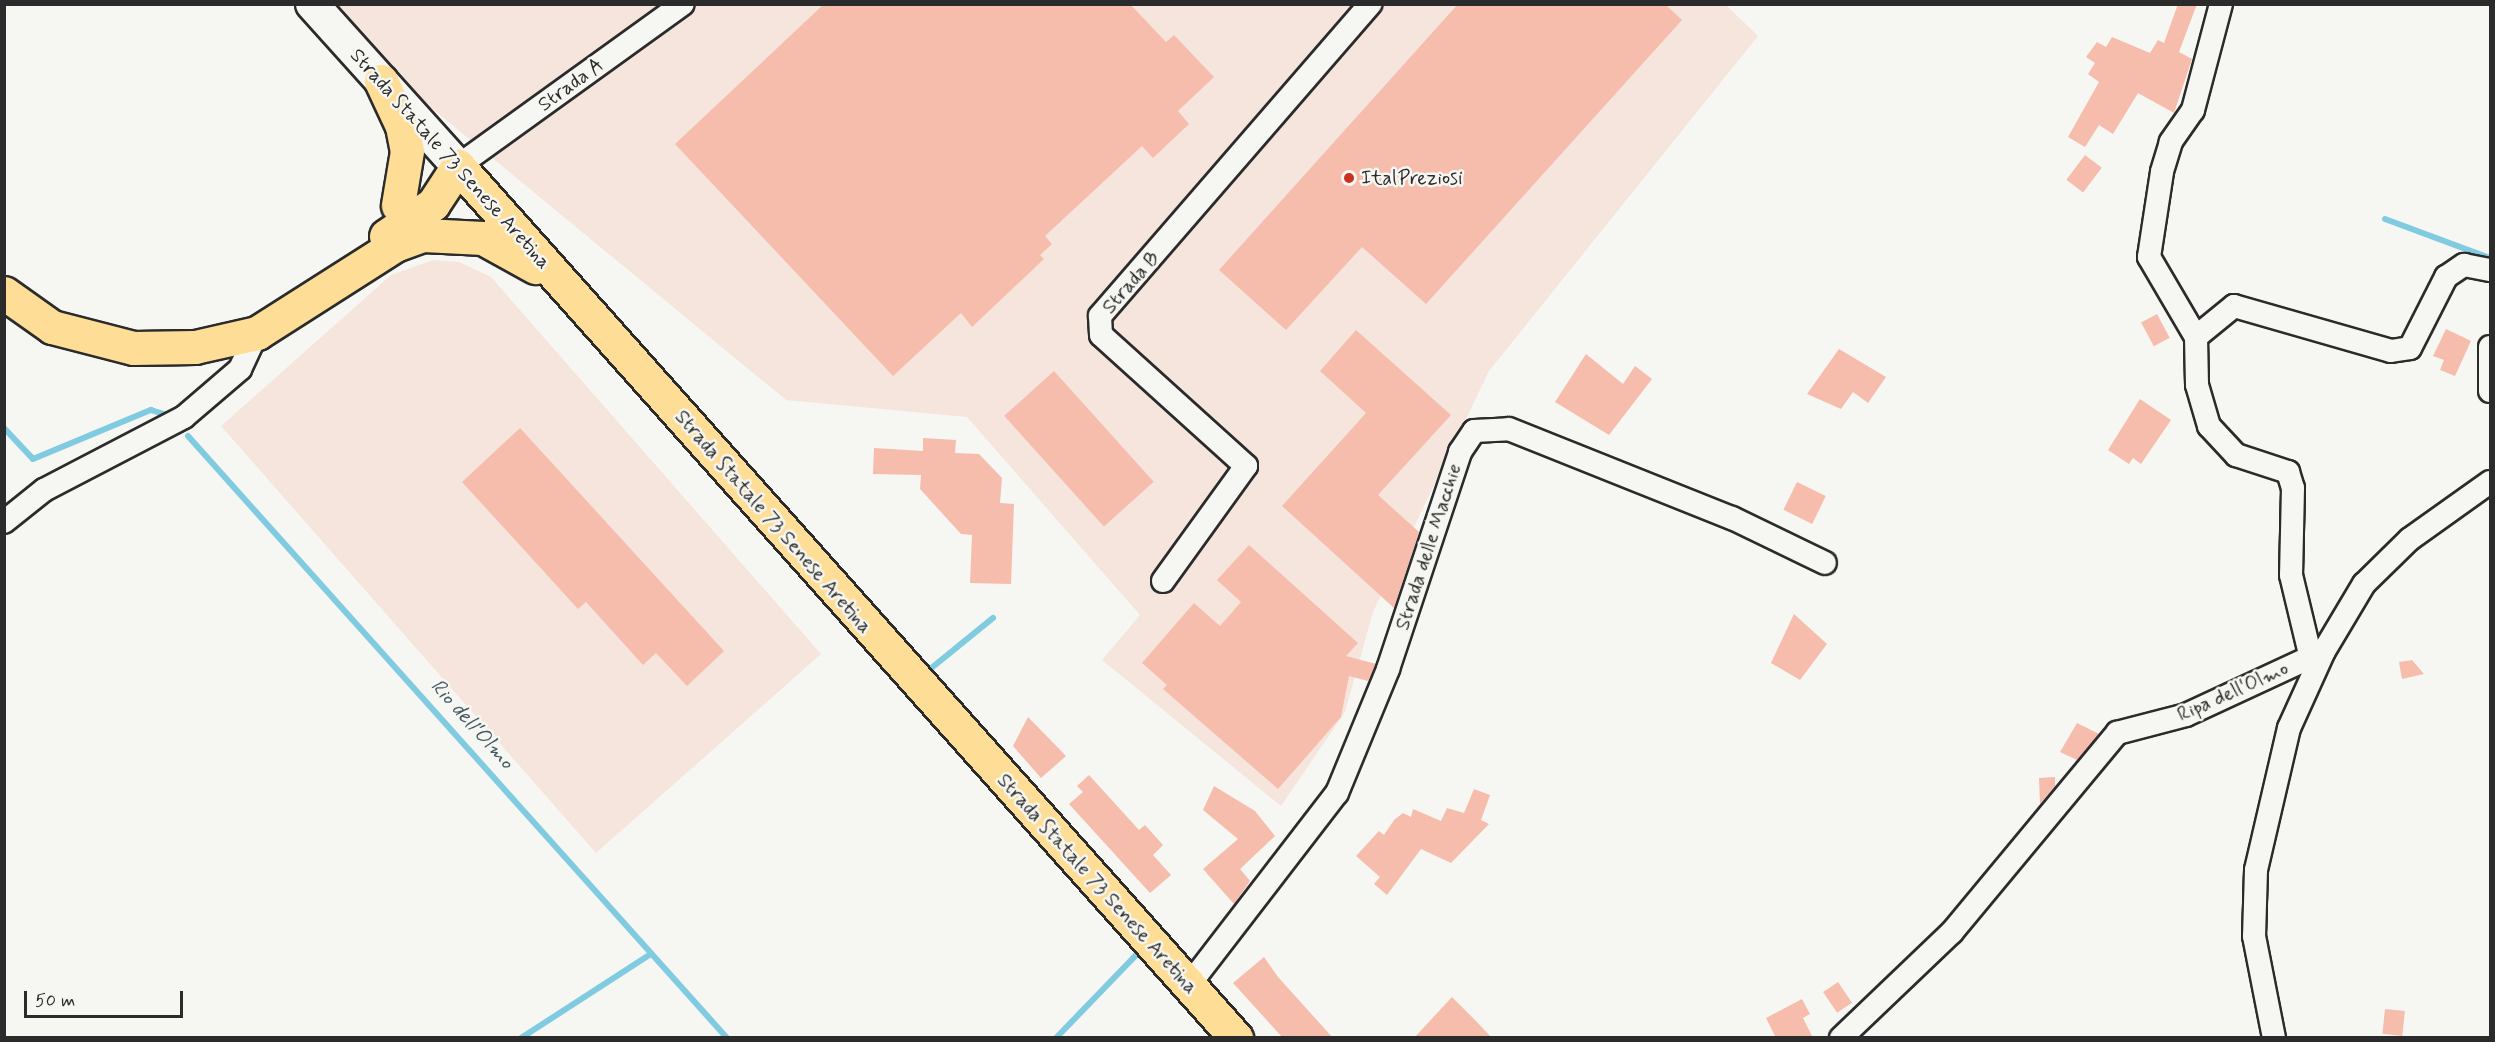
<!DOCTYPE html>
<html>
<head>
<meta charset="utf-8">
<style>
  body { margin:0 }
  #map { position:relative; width:2495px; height:1042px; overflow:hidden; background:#f6f6f2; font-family:Mynerve,sans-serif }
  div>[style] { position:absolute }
  .built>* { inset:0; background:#f6e5dd }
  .stream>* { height:6px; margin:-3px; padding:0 3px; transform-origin:3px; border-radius:3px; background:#81cbe1 }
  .building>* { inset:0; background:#f6bdac; transform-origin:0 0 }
  .roads { filter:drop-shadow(2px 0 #2b2b2b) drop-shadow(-2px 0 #2b2b2b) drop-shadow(0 2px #2b2b2b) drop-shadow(0 -2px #2b2b2b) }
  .minor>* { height:22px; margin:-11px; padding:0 11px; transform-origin:11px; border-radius:11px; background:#f6f6f2 }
  .secondary>* { height:32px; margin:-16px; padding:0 16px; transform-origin:16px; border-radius:16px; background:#f6f6f2 }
  .primary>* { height:33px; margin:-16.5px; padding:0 16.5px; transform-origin:16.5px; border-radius:16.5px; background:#fedd96 }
  .dots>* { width:16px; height:16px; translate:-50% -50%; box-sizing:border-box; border:3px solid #f6f6f2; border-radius:50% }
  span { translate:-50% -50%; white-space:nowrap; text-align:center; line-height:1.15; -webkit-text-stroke:5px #f6f6f2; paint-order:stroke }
  .street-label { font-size:20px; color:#2b2b2b }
  .poi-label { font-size:20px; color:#2b2b2b }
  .left { translate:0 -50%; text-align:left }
  .water-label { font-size:21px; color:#455b62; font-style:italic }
  .frame { position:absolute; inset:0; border:6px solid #2b2b2b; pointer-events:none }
  .scale { position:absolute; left:24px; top:991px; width:159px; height:27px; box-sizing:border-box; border:3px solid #2b2b2b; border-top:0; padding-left:8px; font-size:18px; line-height:21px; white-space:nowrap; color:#2b2b2b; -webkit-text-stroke:4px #f6f6f2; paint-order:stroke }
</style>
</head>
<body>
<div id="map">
  <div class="built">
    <i style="clip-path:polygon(1725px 4px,1758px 36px,1489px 371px,1373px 612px,1345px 712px,1281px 806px,1102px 660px,1140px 615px,967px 417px,786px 400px,417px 96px,338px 5px)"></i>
    <i style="clip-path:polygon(433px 260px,459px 262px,491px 277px,821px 654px,596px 853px,221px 426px,391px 275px)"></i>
  </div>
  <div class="stream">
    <i style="left:2385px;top:219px;width:112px;rotate:20.4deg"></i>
    <i style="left:4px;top:428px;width:42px;rotate:46.9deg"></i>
    <i style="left:33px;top:459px;width:128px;rotate:-22.6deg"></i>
    <i style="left:151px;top:410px;width:20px;rotate:18deg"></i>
    <i style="left:188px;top:436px;width:808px;rotate:48.16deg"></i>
    <i style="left:924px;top:674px;width:89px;rotate:-39.1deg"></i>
    <i style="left:521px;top:1038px;width:155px;rotate:-32.9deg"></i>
    <i style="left:1056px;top:1038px;width:127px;rotate:-46deg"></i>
  </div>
  <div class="building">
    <i style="clip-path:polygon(824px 4px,1130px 4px,1166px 42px,1174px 35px,1214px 77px,1178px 111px,1189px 124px,1153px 158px,1142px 146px,1045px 236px,1052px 244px,1040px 255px,1044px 259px,972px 327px,961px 313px,893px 376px,675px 144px)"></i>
    <i style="clip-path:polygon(1458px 4px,1665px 4px,1682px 20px,1426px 304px,1362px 247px,1286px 330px,1219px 270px)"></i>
    <i style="clip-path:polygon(2178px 4px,2197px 4px,2179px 52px,2192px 59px,2174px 113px,2138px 93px,2113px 134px,2099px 125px,2085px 147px,2068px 137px,2099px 82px,2088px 74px,2095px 63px,2086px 57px,2097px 42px,2106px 47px,2112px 37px,2150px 53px,2158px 40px,2164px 43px)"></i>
    <i style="left:2085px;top:155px;width:21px;height:31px;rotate:37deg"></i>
    <i style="left:2157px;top:314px;width:27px;height:18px;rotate:62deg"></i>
    <i style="clip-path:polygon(2446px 329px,2471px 341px,2455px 376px,2440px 370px,2444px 360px,2433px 356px)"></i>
    <i style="clip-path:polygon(1356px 330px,1451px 415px,1378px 495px,1419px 532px,1394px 608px,1282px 506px,1366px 413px,1320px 371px)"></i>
    <i style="clip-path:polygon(1839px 349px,1886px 377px,1868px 403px,1853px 392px,1841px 409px,1807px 394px)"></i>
    <i style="clip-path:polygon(1586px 354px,1623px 384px,1635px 366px,1652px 379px,1609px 435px,1555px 402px)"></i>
    <i style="left:1054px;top:371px;width:149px;height:67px;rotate:48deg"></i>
    <i style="clip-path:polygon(2140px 399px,2171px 420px,2141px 464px,2133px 458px,2129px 464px,2108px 450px)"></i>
    <i style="clip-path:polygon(520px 428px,724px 651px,687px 686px,656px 653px,643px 665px,586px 602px,578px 609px,462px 482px)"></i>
    <i style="clip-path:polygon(923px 438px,956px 440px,955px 453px,979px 454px,1002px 478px,1000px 503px,1014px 504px,1011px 584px,970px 583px,972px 535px,961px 534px,920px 489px,921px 475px,873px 474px,874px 448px,923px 451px)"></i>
    <i style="left:1797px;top:482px;width:32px;height:31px;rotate:26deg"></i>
    <i style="clip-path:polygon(1249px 545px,1358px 643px,1346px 656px,1376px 664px,1368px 681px,1349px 676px,1341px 717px,1278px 789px,1163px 689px,1167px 685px,1142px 663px,1194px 603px,1220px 626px,1241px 602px,1217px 580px)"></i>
    <i style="clip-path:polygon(1794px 614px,1827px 644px,1800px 680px,1771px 663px)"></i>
    <i style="clip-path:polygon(2412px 660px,2424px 674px,2402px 679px,2399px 662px)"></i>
    <i style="clip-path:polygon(1028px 717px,1066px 756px,1041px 778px,1013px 746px)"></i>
    <i style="clip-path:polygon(2077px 723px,2099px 734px,2077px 760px,2060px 752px)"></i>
    <i style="clip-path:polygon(1089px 775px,1139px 830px,1145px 825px,1163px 845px,1153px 855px,1171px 875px,1150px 893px,1069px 804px,1083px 792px,1077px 786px)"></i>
    <i style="clip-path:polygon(2055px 777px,2055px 786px,2040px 804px,2039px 778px)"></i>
    <i style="clip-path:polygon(1214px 786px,1255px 811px,1275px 836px,1240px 869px,1250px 881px,1234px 904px,1203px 869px,1238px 839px,1203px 810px)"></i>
    <i style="clip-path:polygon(1474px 789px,1490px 795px,1481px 820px,1489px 824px,1451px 863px,1421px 849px,1387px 895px,1374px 884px,1380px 877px,1356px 856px,1379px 831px,1384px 835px,1394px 820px,1403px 813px,1411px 817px,1413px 809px,1441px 821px,1447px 808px,1464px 813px)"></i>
    <i style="clip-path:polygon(1264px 957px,1278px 977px,1333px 1038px,1283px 1038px,1233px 983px)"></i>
    <i style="left:1838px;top:982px;width:25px;height:18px;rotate:56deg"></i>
    <i style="clip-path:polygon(1452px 997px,1472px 1017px,1492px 1038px,1414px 1038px)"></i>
    <i style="clip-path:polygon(1802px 999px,1810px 1014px,1803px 1018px,1813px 1038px,1776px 1038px,1766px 1018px)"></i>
    <i style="left:2385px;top:1009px;width:20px;height:25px;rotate:6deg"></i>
  </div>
  <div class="roads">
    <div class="minor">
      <i style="left:2221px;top:4px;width:110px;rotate:104.8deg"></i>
      <i style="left:2193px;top:110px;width:39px;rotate:125deg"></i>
      <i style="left:2171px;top:142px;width:31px;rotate:107deg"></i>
      <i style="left:2162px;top:172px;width:86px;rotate:98.7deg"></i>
      <i style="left:2149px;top:257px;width:93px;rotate:59.6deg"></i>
      <i style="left:2196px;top:337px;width:49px;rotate:-39.2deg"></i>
      <i style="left:2234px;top:306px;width:163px;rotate:16deg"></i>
      <i style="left:2391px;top:351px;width:19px;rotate:-9deg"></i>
      <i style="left:2410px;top:348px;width:80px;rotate:-63.1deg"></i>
      <i style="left:2446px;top:277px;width:22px;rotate:-34deg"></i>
      <i style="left:2464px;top:265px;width:26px;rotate:11deg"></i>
      <i style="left:458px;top:166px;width:277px;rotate:-35.8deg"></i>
      <i style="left:2196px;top:337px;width:48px;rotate:88.8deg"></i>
      <i style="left:2197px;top:385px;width:43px;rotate:73.7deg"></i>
      <i style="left:2209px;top:426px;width:40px;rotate:47deg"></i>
      <i style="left:2236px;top:455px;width:55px;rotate:18.1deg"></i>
      <i style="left:2288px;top:472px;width:17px;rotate:73deg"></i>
      <i style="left:2293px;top:488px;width:87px;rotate:91.3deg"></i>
      <i style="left:2291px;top:575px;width:85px;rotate:76.5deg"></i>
      <i style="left:2490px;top:347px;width:44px;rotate:90deg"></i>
      <i style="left:4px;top:522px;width:51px;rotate:-38.7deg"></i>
      <i style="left:44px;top:490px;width:158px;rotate:-27.5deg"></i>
      <i style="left:184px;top:417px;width:74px;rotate:-40.6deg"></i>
      <i style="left:240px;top:369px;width:40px;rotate:-65deg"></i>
      <i style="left:1163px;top:581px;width:142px;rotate:-54.2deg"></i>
      <i style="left:1246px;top:466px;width:195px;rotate:-137.9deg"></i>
      <i style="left:1101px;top:335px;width:19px;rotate:-93deg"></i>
      <i style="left:1100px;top:316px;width:413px;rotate:-49.1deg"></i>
      <i style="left:2324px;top:651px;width:78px;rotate:-59.2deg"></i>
      <i style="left:2364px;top:584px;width:64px;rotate:-44.4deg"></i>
      <i style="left:2410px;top:539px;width:98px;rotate:-35.5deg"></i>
      <i style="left:1189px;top:985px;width:242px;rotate:-52.4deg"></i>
      <i style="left:1337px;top:793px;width:134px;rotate:-67.6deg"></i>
      <i style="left:1388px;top:669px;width:229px;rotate:-71.6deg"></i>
      <i style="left:1460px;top:452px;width:25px;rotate:-56deg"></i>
      <i style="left:1474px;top:431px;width:35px;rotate:-3deg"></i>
      <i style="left:1509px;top:429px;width:240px;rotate:21.8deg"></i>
      <i style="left:1732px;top:518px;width:103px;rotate:25.8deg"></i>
      <i style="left:1841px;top:1038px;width:153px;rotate:-43.7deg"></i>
      <i style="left:1952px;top:932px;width:259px;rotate:-50.3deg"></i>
      <i style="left:2117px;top:733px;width:71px;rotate:-14.6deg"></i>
      <i style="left:2186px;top:715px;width:152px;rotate:-24.9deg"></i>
      <i style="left:2324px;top:651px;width:85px;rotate:114.4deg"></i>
      <i style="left:2289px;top:728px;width:146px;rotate:103.1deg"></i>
      <i style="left:2256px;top:870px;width:66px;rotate:91.7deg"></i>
      <i style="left:2254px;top:936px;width:104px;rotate:78.9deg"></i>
    </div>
    <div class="secondary">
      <i style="left:312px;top:4px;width:218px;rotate:48deg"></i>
    </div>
    <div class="primary">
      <i style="left:381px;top:81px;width:50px;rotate:65deg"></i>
      <i style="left:402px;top:126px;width:25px;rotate:79deg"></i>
      <i style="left:407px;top:151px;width:55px;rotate:99.5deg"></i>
      <i style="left:458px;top:166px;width:1169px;rotate:48.26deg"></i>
      <i style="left:386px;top:236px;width:57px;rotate:-34.2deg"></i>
      <i style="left:433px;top:204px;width:45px;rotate:-56.7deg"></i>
      <i style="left:4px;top:293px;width:59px;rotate:35.3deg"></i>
      <i style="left:52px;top:327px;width:84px;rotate:14.5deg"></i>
      <i style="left:133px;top:348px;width:62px;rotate:-0.9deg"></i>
      <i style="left:195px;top:347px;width:64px;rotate:-12.7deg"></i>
      <i style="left:257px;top:333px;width:164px;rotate:-32.5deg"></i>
      <i style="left:395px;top:245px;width:30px;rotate:-20deg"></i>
      <i style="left:423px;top:235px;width:60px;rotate:2.9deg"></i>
      <i style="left:483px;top:238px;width:60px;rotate:29.1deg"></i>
    </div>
  </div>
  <div class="dots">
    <i style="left:1349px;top:178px;background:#c8321e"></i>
  </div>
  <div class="street-label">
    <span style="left:571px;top:85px;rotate:-36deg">Strada A</span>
    <span style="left:450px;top:159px;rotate:48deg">Strada Statale 73 Senese Aretina</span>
    <span style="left:1131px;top:283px;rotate:-49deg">Strada B</span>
    <span style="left:773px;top:522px;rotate:49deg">Strada Statale 73 Senese Aretina</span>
    <span style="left:1429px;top:547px;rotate:-72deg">Strada delle Macchie</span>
    <span style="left:2233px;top:692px;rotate:-24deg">Ripa dell'Olmo</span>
    <span style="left:1097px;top:884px;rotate:48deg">Strada Statale 73 Senese Aretina</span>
  </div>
  <div class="poi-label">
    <span class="left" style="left:1361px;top:178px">ItalPreziosi</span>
  </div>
  <div class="water-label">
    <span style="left:472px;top:724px;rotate:48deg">Rio dell'Olmo</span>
  </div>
  <div class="frame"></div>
  <div class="scale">50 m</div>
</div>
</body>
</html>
